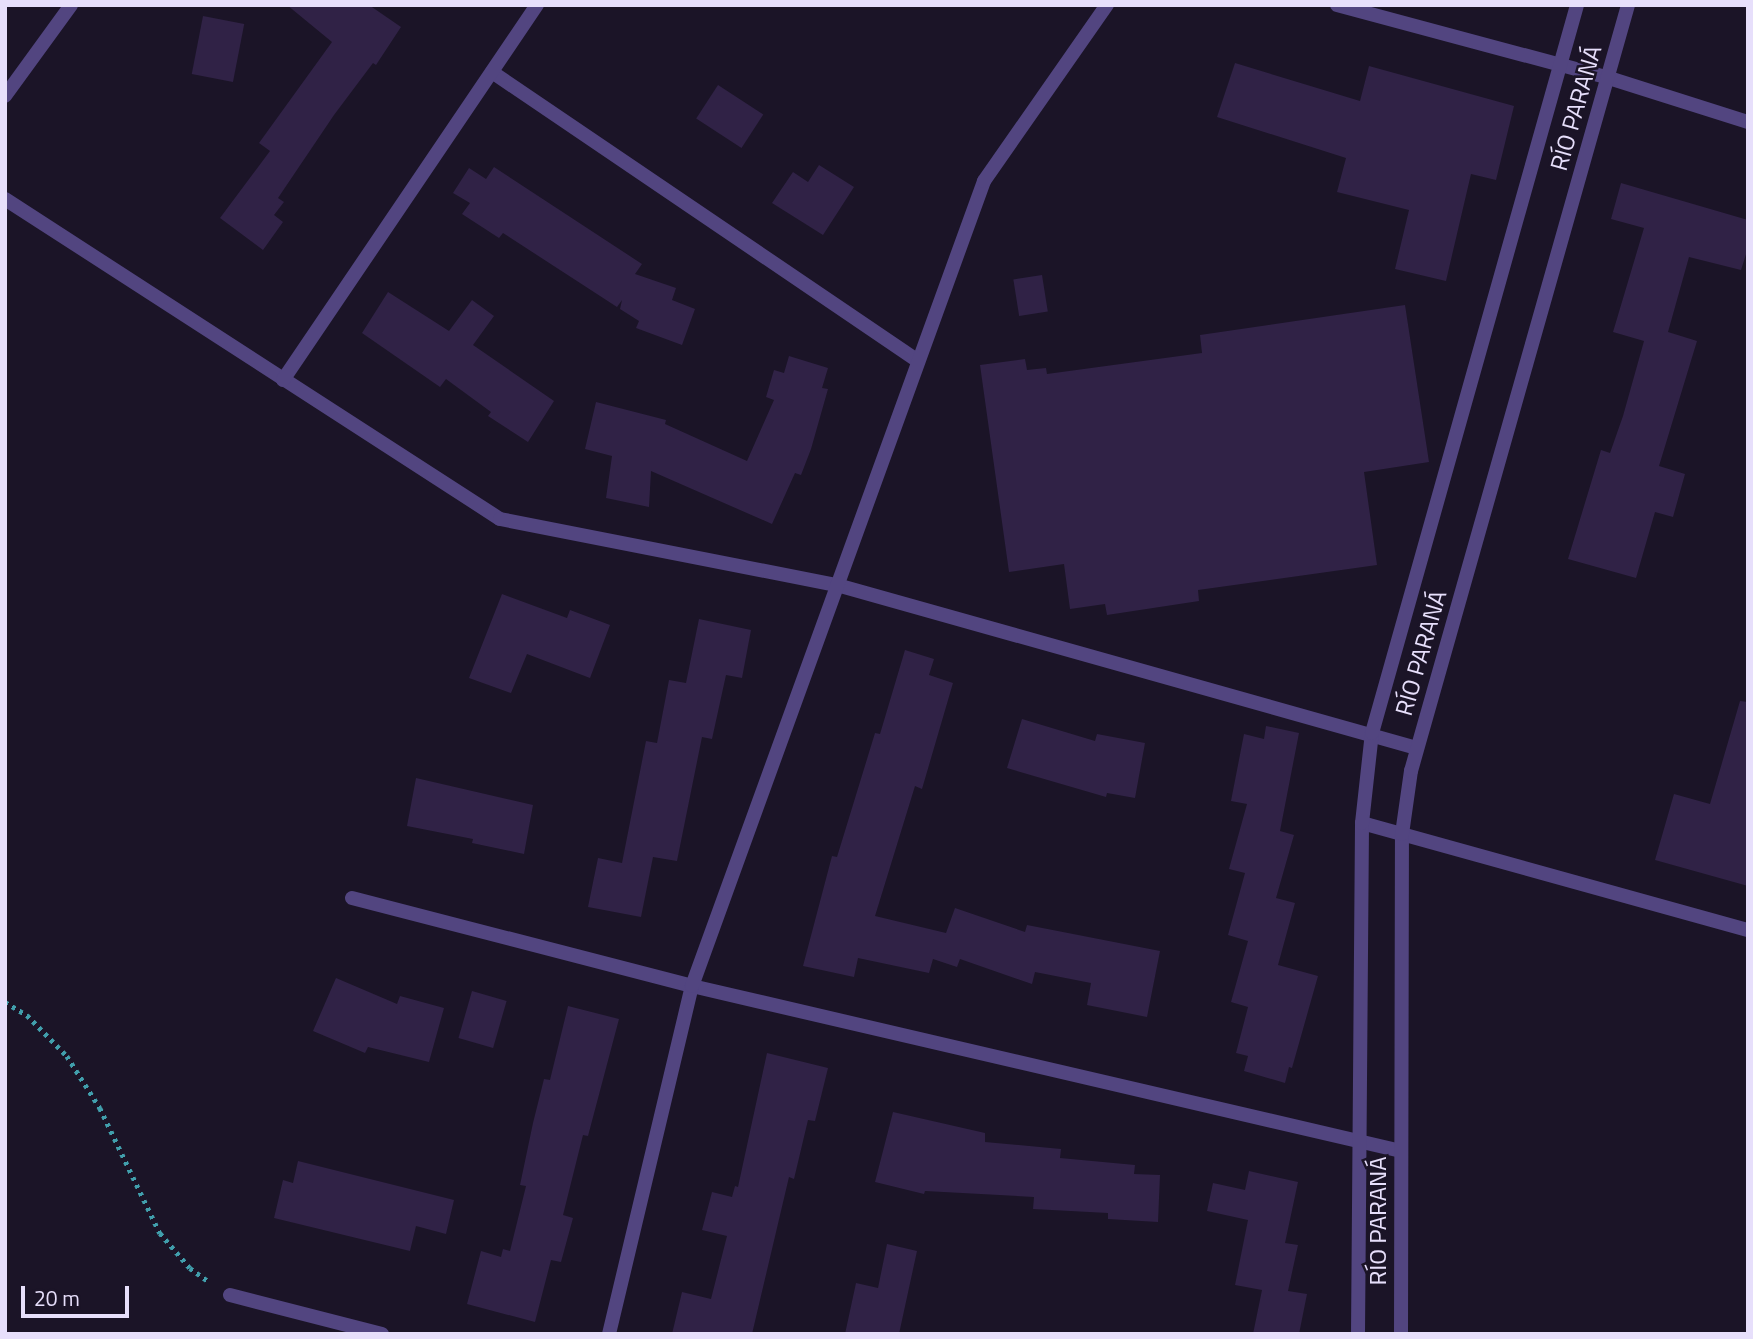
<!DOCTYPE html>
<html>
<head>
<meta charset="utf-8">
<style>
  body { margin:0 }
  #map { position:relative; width:1753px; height:1339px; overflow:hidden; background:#1b1427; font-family:"Titillium Web",sans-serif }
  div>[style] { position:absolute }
  .building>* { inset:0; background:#302246; transform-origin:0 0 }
  .path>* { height:4.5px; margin-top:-2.25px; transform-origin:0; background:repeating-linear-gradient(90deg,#419fac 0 3.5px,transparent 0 8.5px) }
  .minor>* { height:14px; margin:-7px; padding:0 7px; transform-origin:7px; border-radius:7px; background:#524580 }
  .tertiary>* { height:14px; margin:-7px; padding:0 7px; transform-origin:7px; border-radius:7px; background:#524580 }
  span { translate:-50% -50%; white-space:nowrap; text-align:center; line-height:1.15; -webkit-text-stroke:5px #1b1427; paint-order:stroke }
  .street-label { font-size:24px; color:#e7dffb }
  .frame { position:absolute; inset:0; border:7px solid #e7dffb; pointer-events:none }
  .scale { position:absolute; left:21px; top:1286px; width:108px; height:32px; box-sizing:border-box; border:4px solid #e7dffb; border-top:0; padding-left:9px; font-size:21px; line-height:24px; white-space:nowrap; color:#e7dffb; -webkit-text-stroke:5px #1b1427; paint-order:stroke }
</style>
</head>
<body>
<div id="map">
  <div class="building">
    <i style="clip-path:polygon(287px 5px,369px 5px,401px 27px,376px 65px,373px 63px,334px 115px,278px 198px,284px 202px,274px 215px,283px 222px,263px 250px,220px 218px,270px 151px,259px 143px,332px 42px)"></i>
    <i style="left:203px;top:16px;width:42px;height:59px;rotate:11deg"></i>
    <i style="clip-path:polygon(1235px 63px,1360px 101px,1369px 66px,1514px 106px,1496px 180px,1471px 174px,1446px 281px,1395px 269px,1409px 210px,1337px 192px,1346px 158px,1217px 117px)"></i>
    <i style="left:718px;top:85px;width:54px;height:40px;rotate:33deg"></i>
    <i style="clip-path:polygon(819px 165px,854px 187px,823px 235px,772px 203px,793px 172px,808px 182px)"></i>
    <i style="clip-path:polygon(494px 167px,642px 264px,635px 274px,676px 288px,672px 300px,695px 309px,682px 345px,636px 328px,639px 321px,620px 309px,622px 300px,617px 307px,503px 233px,499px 238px,462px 214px,470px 203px,453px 193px,469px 168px,486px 179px)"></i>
    <i style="clip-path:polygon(1621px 183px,1748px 220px,1748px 248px,1741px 270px,1689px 257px,1668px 332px,1697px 341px,1659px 466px,1685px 474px,1673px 517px,1655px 512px,1636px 578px,1568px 559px,1601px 450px,1610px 453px,1623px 416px,1644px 341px,1613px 332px,1644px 228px,1611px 219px)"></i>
    <i style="left:1042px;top:275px;width:37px;height:29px;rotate:81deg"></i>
    <i style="clip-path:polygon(388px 292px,449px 331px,472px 300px,494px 316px,473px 345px,554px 401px,528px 442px,488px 416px,491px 412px,446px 379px,440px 387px,362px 333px)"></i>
    <i style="clip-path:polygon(1405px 305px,1429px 462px,1364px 472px,1377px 565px,1198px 590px,1199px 601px,1107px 615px,1105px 604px,1070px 609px,1064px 564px,1009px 572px,980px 365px,1025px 359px,1027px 370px,1046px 368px,1047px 374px,1202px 353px,1200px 335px)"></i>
    <i style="clip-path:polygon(789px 356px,828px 368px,822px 388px,828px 389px,811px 449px,801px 475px,795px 473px,772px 524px,651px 471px,649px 507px,606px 498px,612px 456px,585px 449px,596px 402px,666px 420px,665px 424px,747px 461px,774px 400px,766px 397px,774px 370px,784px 373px)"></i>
    <i style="clip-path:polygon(502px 594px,567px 618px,570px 610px,610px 625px,590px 678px,527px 654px,511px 693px,469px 678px)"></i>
    <i style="clip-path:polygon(699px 619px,751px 630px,742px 678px,726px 675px,712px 739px,702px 737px,677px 861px,653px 857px,641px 917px,588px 907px,598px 858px,622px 863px,646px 741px,657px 743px,669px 680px,686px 683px)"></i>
    <i style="clip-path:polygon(905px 650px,934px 659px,929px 675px,953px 683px,922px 789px,915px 786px,875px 916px,946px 933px,955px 908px,1025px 932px,1027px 925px,1160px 951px,1147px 1017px,1087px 1005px,1091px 983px,1035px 972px,1032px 984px,960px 959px,957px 967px,933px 959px,929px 973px,858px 958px,854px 977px,803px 966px,832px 856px,837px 857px,875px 733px,880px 734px)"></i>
    <i style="clip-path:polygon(1740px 701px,1748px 702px,1748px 886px,1655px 860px,1674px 794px,1710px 804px)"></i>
    <i style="clip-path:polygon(1022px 719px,1095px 741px,1097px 734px,1145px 743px,1135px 798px,1107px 793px,1106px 797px,1007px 768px)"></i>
    <i style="clip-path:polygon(1266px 726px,1299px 733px,1280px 831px,1294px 835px,1276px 898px,1295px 903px,1278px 965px,1318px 976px,1292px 1068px,1289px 1067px,1285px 1083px,1244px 1071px,1248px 1056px,1236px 1053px,1248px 1007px,1231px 1002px,1248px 941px,1228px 935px,1245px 873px,1229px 869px,1247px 804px,1231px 801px,1244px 734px,1264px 739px)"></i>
    <i style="clip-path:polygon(416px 778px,533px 805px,524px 854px,472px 843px,473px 839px,407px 826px)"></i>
    <i style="clip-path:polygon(336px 978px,397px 1004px,400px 996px,444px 1008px,429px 1062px,368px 1047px,365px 1053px,313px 1031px)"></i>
    <i style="left:472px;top:991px;width:36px;height:49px;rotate:16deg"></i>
    <i style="clip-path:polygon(568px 1006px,619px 1019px,588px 1136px,583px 1135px,563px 1215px,573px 1218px,561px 1262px,551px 1260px,535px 1322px,467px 1304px,481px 1251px,501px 1257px,503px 1249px,510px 1251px,526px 1186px,520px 1185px,533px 1123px,544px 1079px,550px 1080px)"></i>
    <i style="clip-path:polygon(767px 1053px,828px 1068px,815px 1121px,808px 1120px,794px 1179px,789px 1177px,752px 1334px,672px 1334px,682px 1292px,711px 1299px,727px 1236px,702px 1230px,712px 1192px,732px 1197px,735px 1186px,738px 1187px)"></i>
    <i style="clip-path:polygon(893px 1112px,985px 1133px,985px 1142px,1061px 1149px,1060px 1158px,1135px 1165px,1134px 1174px,1160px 1175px,1158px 1222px,1108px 1219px,1108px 1213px,1033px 1209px,1034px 1197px,925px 1191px,924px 1194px,875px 1182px)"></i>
    <i style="clip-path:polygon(298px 1161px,454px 1200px,446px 1234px,416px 1226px,410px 1251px,274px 1218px,283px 1180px,293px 1183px)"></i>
    <i style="clip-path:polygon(1249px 1171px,1298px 1182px,1285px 1243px,1298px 1245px,1288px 1291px,1307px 1294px,1299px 1334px,1253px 1334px,1262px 1290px,1235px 1285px,1248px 1220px,1207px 1211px,1213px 1183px,1245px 1190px)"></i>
    <i style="clip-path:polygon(887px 1244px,917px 1251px,899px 1334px,845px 1334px,856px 1283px,878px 1288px)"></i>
  </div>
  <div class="path">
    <i style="left:5px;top:1002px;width:26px;rotate:31deg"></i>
    <i style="left:27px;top:1015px;width:57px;rotate:45.7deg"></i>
    <i style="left:67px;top:1056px;width:62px;rotate:57.6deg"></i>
    <i style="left:100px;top:1108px;width:139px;rotate:64.4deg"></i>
    <i style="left:160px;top:1233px;width:46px;rotate:49.4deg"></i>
    <i style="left:190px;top:1268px;width:24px;rotate:36deg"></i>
  </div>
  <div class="minor">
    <i style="left:1337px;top:5px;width:282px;rotate:15deg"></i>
    <i style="left:1609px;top:78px;width:146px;rotate:17.6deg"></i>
    <i style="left:492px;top:72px;width:515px;rotate:34.15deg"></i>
    <i style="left:5px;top:96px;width:112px;rotate:-54deg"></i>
    <i style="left:5px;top:199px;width:589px;rotate:32.88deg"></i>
    <i style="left:500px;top:519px;width:343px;rotate:11.1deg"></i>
    <i style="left:837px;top:585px;width:602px;rotate:15.7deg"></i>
    <i style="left:283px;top:380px;width:453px;rotate:-55.9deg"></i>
    <i style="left:1362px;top:823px;width:401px;rotate:15.5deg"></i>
    <i style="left:352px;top:898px;width:351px;rotate:14.5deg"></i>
    <i style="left:692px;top:986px;width:728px;rotate:13.1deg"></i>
    <i style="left:230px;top:1295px;width:157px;rotate:14.4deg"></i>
    <i style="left:609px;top:1334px;width:358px;rotate:-76.6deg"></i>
    <i style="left:692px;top:986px;width:856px;rotate:-70.06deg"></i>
    <i style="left:984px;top:181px;width:215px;rotate:-55.1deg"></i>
  </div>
  <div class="tertiary">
    <i style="left:1358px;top:1334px;width:511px;rotate:-89.55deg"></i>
    <i style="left:1362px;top:823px;width:91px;rotate:-83.7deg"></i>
    <i style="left:1372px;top:733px;width:756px;rotate:-74.27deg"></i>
    <i style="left:1401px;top:1334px;width:500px;rotate:-89.89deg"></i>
    <i style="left:1402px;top:834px;width:64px;rotate:-81.9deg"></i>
    <i style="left:1411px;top:771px;width:796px;rotate:-74.18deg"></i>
  </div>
  <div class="street-label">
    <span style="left:1576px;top:108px;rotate:-74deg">RÍO PARANÁ</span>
    <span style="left:1421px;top:653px;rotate:-74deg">RÍO PARANÁ</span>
    <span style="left:1378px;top:1221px;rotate:-90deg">RÍO PARANÁ</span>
  </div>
  <div class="frame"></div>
  <div class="scale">20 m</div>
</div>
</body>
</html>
